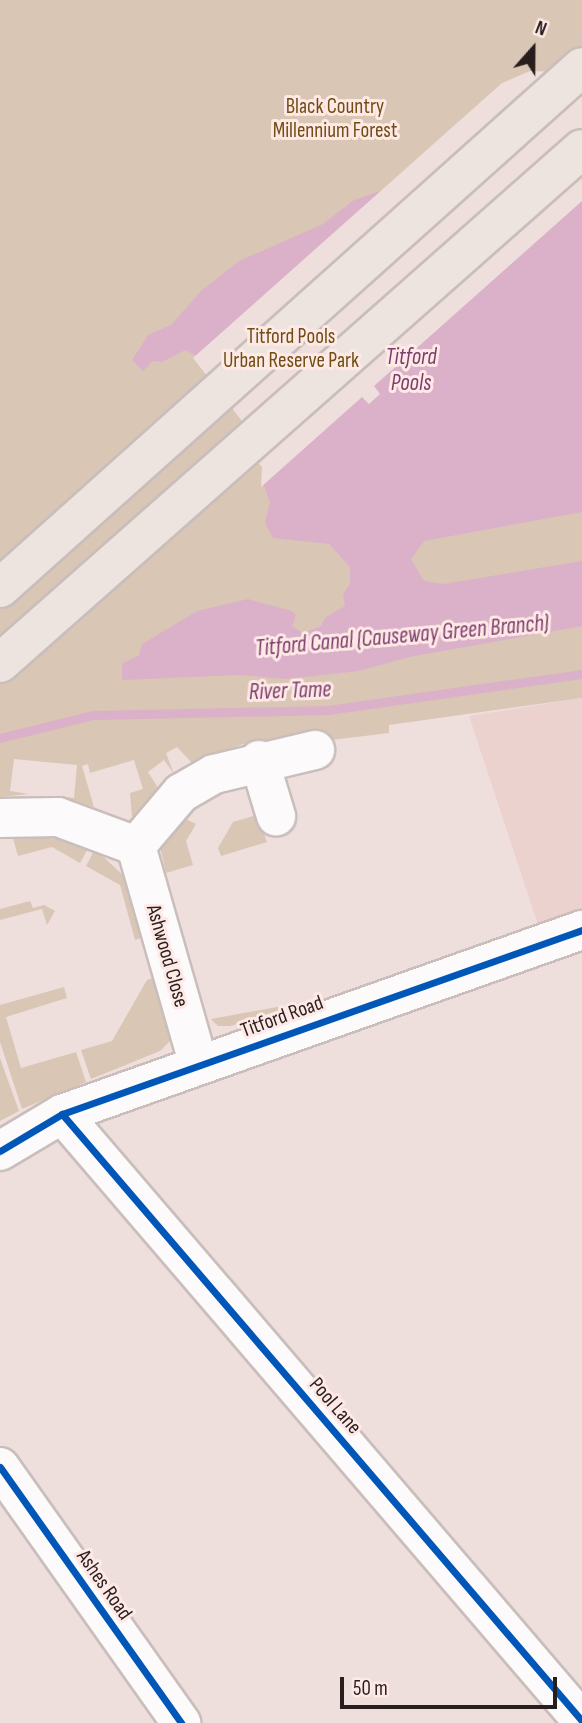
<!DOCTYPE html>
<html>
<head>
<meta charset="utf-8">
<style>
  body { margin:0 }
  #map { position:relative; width:582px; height:1723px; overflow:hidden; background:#eedfdd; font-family:"Sofia Sans Condensed",sans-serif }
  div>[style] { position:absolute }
  .built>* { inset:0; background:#ecd2cf }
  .green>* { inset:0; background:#d9c6b5 }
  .water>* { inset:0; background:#dab1c9 }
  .pier>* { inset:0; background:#eedfdd }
  .stream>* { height:9px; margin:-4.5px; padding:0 4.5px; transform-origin:4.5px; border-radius:4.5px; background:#dab1c9 }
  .roads { filter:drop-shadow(2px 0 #c9bebc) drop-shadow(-2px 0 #c9bebc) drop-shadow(0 2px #c9bebc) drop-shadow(0 -2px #c9bebc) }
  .minor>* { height:38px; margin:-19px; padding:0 19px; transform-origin:19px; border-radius:19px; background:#fcfafa }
  .highway>* { height:38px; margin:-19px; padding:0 19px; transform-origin:19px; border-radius:19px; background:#eee4df }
  .cycleway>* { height:7px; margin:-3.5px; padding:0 3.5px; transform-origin:3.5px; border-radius:3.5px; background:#0057b8 }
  span { translate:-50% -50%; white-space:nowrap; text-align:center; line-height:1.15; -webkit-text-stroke:6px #fee9e6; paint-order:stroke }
  .park-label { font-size:21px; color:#704d12 }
  .street-label { font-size:21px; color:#271e1d }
  .water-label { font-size:23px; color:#7c3d6c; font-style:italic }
  .north { position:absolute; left:498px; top:14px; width:70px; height:70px; -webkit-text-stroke:5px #fee9e6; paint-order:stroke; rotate:21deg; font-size:19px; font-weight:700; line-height:28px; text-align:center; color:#271e1d }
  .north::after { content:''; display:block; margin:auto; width:24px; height:32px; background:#271e1d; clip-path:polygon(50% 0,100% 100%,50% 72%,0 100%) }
  .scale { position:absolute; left:340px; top:1677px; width:217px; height:32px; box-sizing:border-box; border:4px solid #271e1d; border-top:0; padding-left:9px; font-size:21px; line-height:24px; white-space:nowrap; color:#271e1d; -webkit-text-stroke:5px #fee9e6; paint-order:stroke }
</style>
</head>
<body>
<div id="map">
  <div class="built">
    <i style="clip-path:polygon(582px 698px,582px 930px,544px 943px,469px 716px)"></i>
  </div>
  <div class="green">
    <i style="clip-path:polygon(0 0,582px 0,582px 698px,389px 725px,389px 733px,315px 742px,313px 736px,243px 744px,192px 763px,177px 747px,166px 753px,174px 774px,164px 760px,148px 772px,160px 791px,132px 817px,130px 793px,143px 789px,134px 760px,90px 773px,88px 764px,82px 766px,94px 807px,57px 796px,74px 798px,77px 765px,14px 759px,10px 791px,29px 794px,0 797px)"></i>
    <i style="clip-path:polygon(257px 815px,267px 842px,221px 856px,218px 848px,233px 822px)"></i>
    <i style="clip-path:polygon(180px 816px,196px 824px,186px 841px,193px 865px,166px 873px,160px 846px)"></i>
    <i style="clip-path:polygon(12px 835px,58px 839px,89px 847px,80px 863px,52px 847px,18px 856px)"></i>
    <i style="clip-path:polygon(95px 849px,125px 877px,143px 937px,135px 940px,120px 885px,86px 866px)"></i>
    <i style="clip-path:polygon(30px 901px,33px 908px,44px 905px,55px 911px,47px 925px,42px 909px,0 920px,0 909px)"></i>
    <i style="clip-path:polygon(155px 977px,171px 1032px,170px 1041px,160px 1051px,91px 1079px,81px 1050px,112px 1041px,147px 980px)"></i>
    <i style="clip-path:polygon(64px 987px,67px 998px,6px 1017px,21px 1068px,76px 1052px,86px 1082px,22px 1109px,0 1042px,0 1005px)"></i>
    <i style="clip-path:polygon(304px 1002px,231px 1026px,218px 1026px,211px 1019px)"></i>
    <i style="clip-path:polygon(0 1058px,19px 1111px,0 1121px)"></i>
  </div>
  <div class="water">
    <i style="clip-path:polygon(582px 67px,582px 512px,424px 541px,411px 559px,424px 581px,443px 584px,582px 561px,582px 626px,409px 657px,359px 671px,286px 679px,238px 675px,122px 680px,122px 664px,139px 655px,142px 644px,197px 611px,248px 599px,292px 611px,296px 615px,292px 626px,303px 633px,321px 626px,326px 617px,345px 606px,343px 594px,350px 584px,350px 567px,329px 544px,273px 538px,265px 523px,270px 502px,264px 486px,266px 466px,248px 423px,197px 356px,185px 350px,162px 362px,153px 361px,143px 371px,132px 360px,148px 335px,171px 325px,201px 291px,239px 261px,323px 224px,354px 200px,380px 191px)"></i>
  </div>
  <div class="pier">
    <i style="clip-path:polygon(582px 64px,582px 201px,374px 386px,380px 394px,369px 404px,362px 397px,261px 487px,262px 467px,254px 458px,245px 425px,193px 358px,502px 83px,530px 71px,559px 72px)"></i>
  </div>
  <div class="stream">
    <i style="left:0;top:738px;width:96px;rotate:-13.9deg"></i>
    <i style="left:93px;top:715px;width:235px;rotate:-1.2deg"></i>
    <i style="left:328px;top:710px;width:257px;rotate:-8.1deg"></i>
  </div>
  <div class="roads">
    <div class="minor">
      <i style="left:259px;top:760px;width:59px;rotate:73.1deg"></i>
      <i style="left:0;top:818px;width:58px;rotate:-1deg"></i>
      <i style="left:58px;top:817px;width:83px;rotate:20.4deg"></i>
      <i style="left:136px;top:846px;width:228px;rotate:74deg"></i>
      <i style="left:136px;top:846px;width:70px;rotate:-49.7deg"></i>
      <i style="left:181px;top:793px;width:38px;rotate:-30deg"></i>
      <i style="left:214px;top:774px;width:104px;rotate:-13.4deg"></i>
      <i style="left:62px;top:1114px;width:799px;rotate:49.41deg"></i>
      <i style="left:0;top:1151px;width:72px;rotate:-30.8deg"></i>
      <i style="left:62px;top:1114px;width:552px;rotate:-19.49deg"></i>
      <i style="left:0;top:1467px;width:314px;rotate:54.7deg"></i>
    </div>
    <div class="highway">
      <i style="left:0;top:588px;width:781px;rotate:-41.83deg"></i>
      <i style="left:0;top:663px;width:776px;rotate:-41.45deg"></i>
    </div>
  </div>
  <div class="cycleway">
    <i style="left:62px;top:1114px;width:799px;rotate:49.41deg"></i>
    <i style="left:0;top:1151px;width:72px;rotate:-30.8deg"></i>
    <i style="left:62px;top:1114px;width:552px;rotate:-19.49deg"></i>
    <i style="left:0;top:1467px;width:314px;rotate:54.7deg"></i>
  </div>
  <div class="park-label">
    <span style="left:335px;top:119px">Black Country<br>Millennium Forest</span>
    <span style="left:291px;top:349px">Titford Pools<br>Urban Reserve Park</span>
  </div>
  <div class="street-label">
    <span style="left:167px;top:956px;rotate:74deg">Ashwood Close</span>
    <span style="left:282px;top:1017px;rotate:-20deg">Titford Road</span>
    <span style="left:335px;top:1406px;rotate:49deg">Pool Lane</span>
    <span style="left:104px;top:1585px;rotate:55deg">Ashes Road</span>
  </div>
  <div class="water-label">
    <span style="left:411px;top:370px">Titford<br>Pools</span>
    <span style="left:402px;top:636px;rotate:-5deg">Titford Canal (Causeway Green Branch)</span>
    <span style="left:290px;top:691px;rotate:-2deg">River Tame</span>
  </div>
  <div class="north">N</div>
  <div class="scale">50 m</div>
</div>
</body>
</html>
